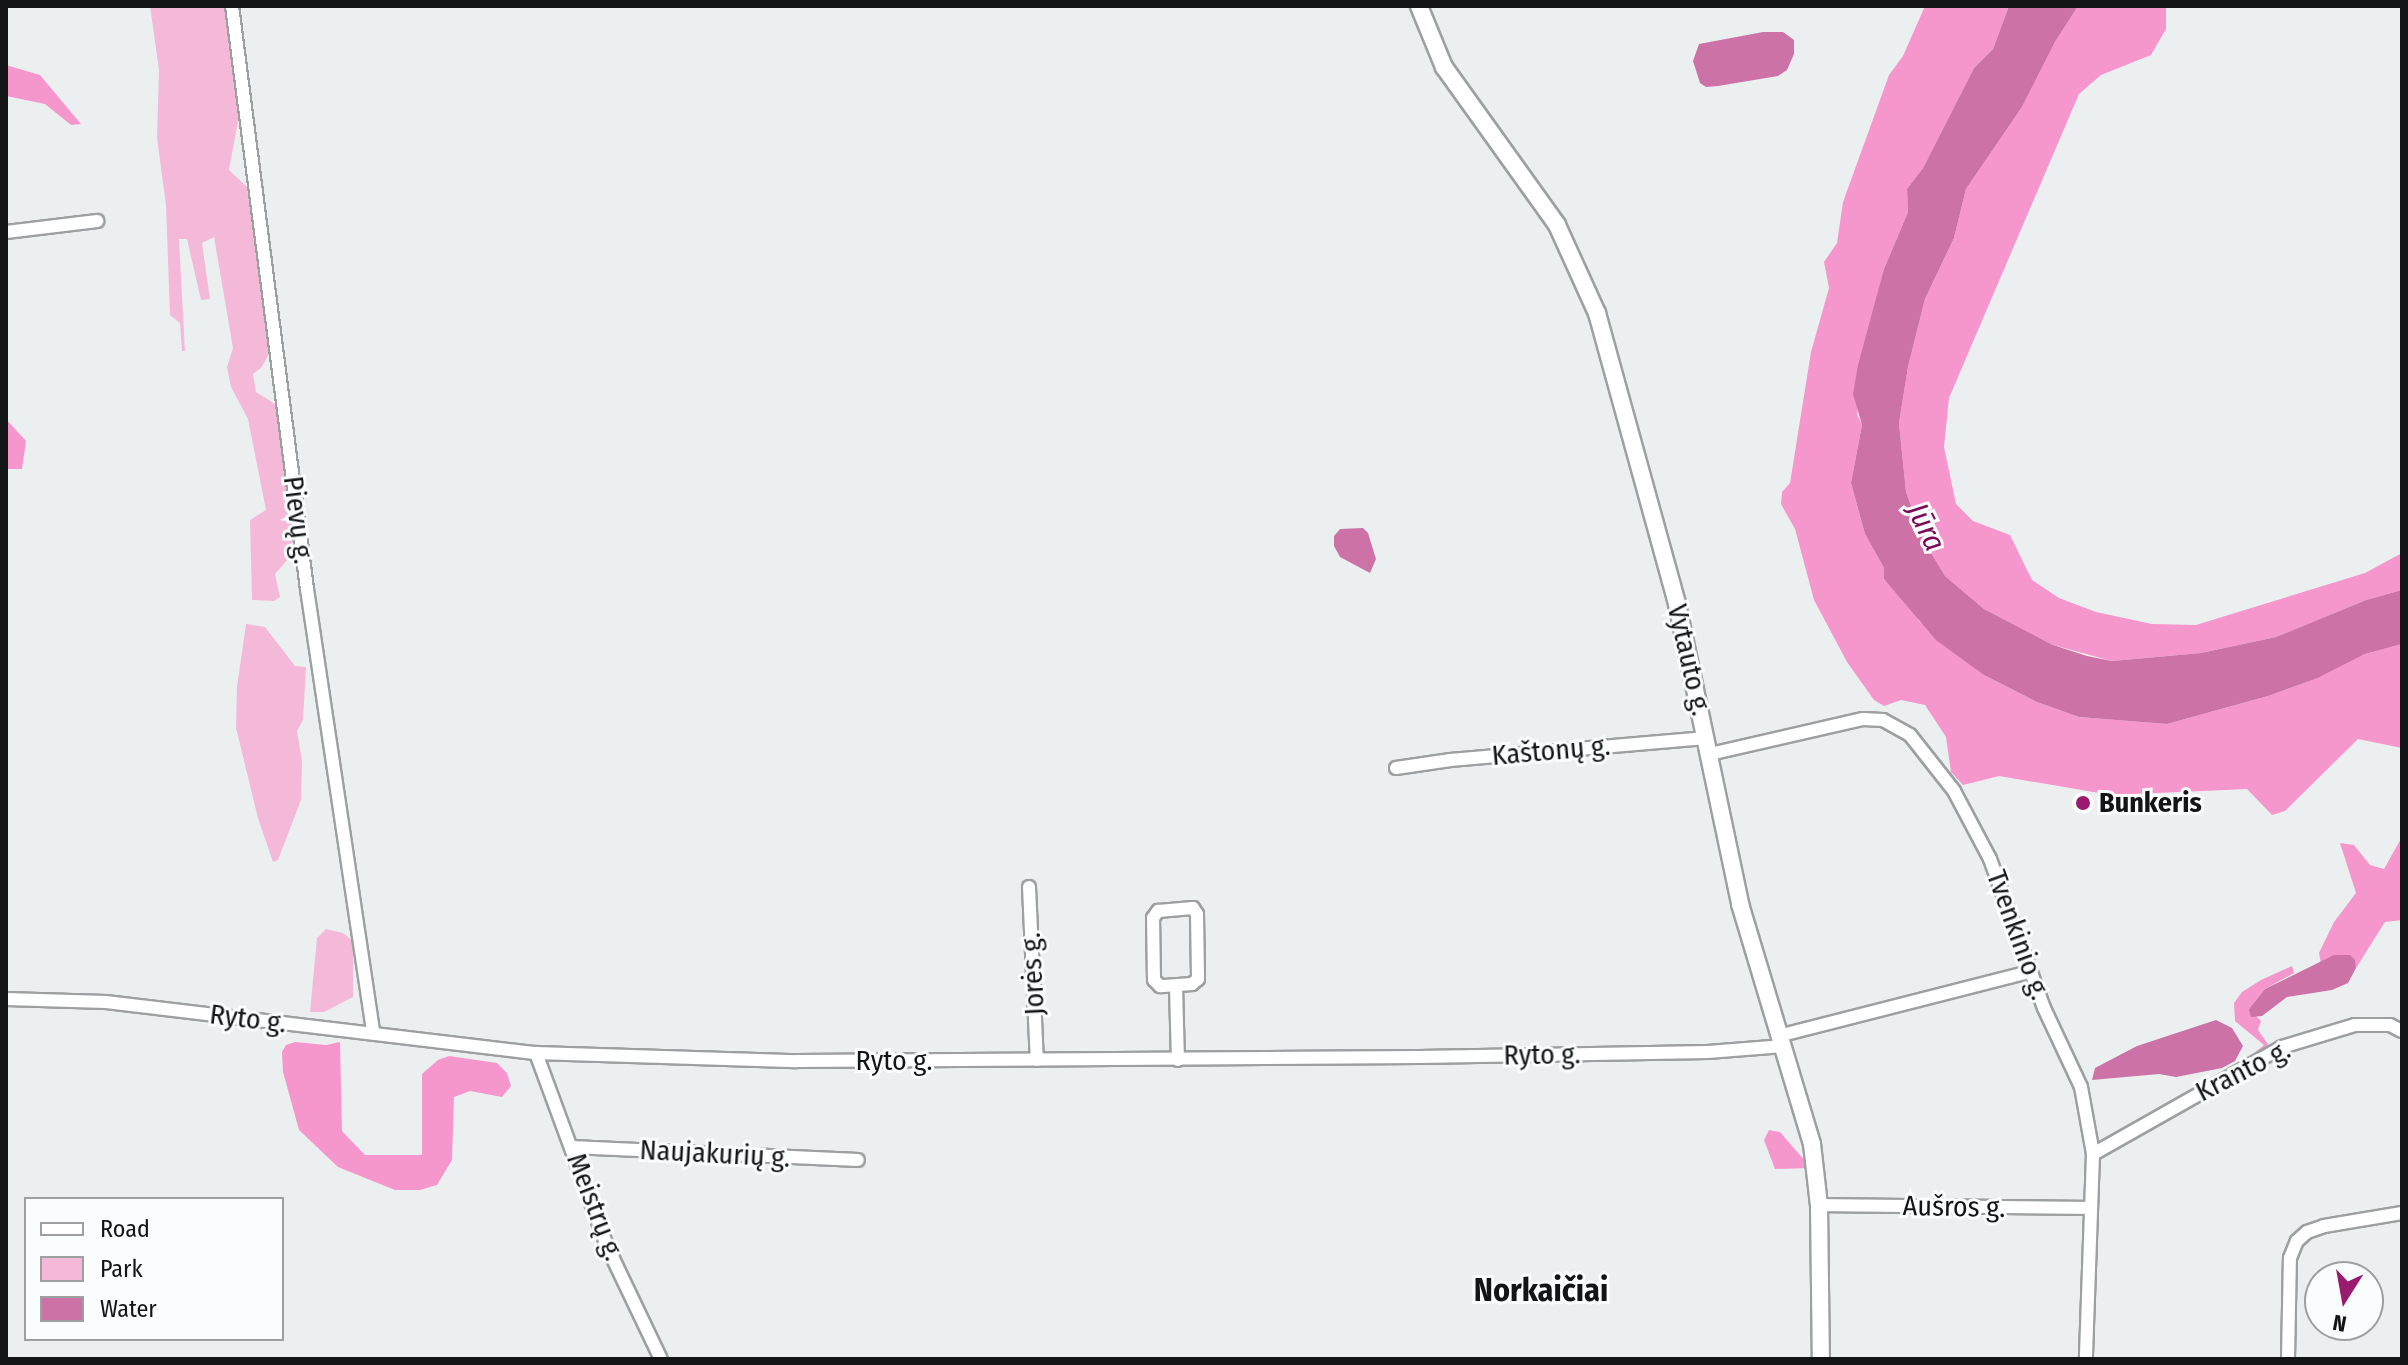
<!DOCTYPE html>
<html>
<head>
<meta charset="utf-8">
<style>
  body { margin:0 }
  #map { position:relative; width:2408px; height:1365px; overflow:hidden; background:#eceff0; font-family:"Fira Sans Condensed",sans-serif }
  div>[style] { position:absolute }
  .green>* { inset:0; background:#f4b9d9 }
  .forest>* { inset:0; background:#f597cc }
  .water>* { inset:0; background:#cc72a6 }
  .roads { filter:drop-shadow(2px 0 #9da0a0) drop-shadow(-2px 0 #9da0a0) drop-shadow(0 2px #9da0a0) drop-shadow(0 -2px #9da0a0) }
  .minor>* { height:12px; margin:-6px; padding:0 6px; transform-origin:6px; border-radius:6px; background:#fff }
  .major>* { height:16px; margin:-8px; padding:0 8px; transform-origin:8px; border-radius:8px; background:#fff }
  .dots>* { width:22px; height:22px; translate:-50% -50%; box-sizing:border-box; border:4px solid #f9fdfd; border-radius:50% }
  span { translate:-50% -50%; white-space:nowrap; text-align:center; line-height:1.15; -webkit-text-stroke:6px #f9fdfd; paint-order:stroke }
  .street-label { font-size:28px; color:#131415 }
  .poi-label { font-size:28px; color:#131415; font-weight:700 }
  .left { translate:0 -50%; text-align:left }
  .water-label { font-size:30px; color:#7a0957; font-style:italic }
  .quarter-label { font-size:32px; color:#131415; font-weight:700 }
  .frame { position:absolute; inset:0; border:8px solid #131415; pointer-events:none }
  .legend { position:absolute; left:24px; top:1197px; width:260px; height:144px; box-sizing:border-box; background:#f9fdfd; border:2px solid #9da0a0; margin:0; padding:10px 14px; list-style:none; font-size:24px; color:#131415 }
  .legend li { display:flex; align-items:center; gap:16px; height:40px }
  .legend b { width:40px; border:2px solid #9da0a0 }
  .north { position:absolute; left:2304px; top:1261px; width:80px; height:80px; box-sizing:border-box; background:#f9fdfd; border:2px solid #9da0a0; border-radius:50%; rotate:191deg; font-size:22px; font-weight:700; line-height:32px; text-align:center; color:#131415 }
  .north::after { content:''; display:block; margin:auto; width:28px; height:36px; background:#9a1a70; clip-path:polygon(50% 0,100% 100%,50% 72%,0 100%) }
</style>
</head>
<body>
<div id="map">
  <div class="green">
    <i style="clip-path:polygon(150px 6px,226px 6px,240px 110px,229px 170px,247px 187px,269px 354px,261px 368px,253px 374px,256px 392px,278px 406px,294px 552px,275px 574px,280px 597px,274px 601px,252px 600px,250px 520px,266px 510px,248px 419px,231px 387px,227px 367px,233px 348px,214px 237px,202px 243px,210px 299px,201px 300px,187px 239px,179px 239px,185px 351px,182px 351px,180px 323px,170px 315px,166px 205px,157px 138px,159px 70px)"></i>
    <i style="clip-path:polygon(246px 624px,265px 627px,295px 666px,306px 667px,303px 720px,297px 731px,302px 761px,301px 800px,278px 860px,273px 862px,258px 818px,236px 728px,237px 687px)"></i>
    <i style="clip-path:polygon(326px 929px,343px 933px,353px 941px,353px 997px,324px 1012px,310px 1012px,317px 938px)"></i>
  </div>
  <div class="forest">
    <i style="clip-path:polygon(1925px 6px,2009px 6px,1993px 49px,1974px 68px,1923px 168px,1907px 189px,1908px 212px,1884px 269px,1865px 350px,1861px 355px,1857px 414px,1862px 425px,1851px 483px,1865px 534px,1884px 568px,1884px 579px,1915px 611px,1919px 621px,1984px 675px,2037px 702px,2079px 717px,2167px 724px,2268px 696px,2318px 678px,2365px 654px,2402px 644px,2402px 748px,2358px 739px,2285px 811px,2272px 815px,2247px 789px,2111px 795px,1999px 776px,1963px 785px,1951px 772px,1946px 737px,1925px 705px,1901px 700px,1884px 706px,1874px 700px,1847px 662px,1814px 600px,1795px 529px,1781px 504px,1782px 492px,1790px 483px,1811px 352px,1829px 288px,1824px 262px,1837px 243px,1843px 202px,1889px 75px,1903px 56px)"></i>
    <i style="clip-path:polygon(2078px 6px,2166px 6px,2166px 29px,2151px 55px,2101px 75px,2079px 94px,1949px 398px,1944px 447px,1956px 504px,1973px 521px,2010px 535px,2032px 580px,2059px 598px,2096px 612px,2152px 624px,2196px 625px,2365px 573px,2402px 553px,2402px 590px,2366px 600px,2276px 637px,2201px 653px,2112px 661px,2053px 645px,1984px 609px,1945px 576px,1924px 541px,1906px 492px,1899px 423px,1908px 367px,1925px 299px,1954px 238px,1966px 189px,2022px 107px,2055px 42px)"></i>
    <i style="clip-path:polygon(6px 65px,40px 75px,81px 124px,71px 125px,45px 104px,6px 96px)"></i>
    <i style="clip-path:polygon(6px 419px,26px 441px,22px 469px,6px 469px)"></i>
    <i style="clip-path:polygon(2402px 837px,2402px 920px,2385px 922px,2356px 968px,2355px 960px,2326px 959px,2321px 964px,2319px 953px,2334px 922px,2356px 893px,2340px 843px,2354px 845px,2370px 865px,2384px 869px)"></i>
    <i style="clip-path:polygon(2292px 966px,2294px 973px,2265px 989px,2249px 1009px,2261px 1021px,2258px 1030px,2270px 1047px,2246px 1060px,2264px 1045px,2235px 1021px,2234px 1003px,2242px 992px,2261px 980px)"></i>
    <i style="clip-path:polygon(295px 1042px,326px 1045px,340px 1042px,342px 1131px,365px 1155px,422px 1155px,422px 1074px,438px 1060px,449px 1056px,497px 1063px,507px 1073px,511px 1086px,502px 1097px,470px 1091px,454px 1097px,452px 1160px,437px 1185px,420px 1190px,395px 1190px,338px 1167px,299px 1130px,283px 1072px,282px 1052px,286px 1045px)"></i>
    <i style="clip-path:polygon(1769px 1130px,1780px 1132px,1811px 1168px,1775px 1169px,1764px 1140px)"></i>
  </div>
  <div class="water">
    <i style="clip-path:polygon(2009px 6px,2078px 6px,2055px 42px,2022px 107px,1966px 189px,1954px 238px,1925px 299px,1908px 367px,1899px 423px,1906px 492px,1924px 541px,1945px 576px,1984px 609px,2053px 645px,2087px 656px,2112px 661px,2201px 653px,2276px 637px,2366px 600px,2402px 590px,2402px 644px,2365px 654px,2318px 678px,2268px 696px,2167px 724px,2079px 717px,2037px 702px,1984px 675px,1936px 640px,1884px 579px,1884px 568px,1865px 534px,1851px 483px,1862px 425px,1853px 394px,1858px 365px,1884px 269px,1908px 212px,1907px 189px,1923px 168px,1974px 68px,1993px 49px)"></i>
    <i style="clip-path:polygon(1763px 32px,1783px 32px,1794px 40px,1794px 54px,1787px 70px,1778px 76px,1718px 86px,1706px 87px,1700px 83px,1693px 61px,1699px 44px)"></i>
    <i style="clip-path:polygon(1363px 528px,1368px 533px,1376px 559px,1370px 573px,1340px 557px,1334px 546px,1334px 536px,1340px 529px)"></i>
    <i style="clip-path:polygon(2334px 955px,2350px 955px,2355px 960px,2356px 968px,2348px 983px,2332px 990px,2287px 997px,2262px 1016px,2251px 1017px,2249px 1009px,2265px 989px)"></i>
    <i style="clip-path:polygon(2216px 1020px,2232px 1028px,2243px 1046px,2235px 1061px,2222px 1068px,2176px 1077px,2159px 1074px,2092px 1080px,2095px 1068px,2137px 1046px)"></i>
  </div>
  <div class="roads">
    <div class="minor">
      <i style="left:232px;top:6px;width:588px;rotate:82.67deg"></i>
      <i style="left:307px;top:589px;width:449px;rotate:81.5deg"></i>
      <i style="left:6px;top:232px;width:92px;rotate:-6.9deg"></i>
      <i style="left:1710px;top:754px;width:157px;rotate:-12.9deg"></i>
      <i style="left:1863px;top:719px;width:20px;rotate:3deg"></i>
      <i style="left:1883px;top:720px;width:31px;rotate:29deg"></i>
      <i style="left:1910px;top:735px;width:71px;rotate:51.8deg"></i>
      <i style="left:1954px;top:791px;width:77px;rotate:62.1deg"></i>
      <i style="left:1990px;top:859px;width:158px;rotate:70.1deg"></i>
      <i style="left:2044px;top:1008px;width:87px;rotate:64.9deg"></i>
      <i style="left:2081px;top:1087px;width:68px;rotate:79.8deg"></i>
      <i style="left:2093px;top:1154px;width:205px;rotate:92deg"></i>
      <i style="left:1396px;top:768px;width:55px;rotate:-8.4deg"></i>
      <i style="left:1450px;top:760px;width:257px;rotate:-4.9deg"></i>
      <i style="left:1029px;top:887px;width:173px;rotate:87.4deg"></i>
      <i style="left:1193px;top:908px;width:7px;rotate:56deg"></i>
      <i style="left:1197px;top:914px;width:65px;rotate:89.1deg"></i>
      <i style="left:1198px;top:979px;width:8px;rotate:140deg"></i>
      <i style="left:1192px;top:984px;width:32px;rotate:176deg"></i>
      <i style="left:1160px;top:986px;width:8px;rotate:-135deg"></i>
      <i style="left:1154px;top:980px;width:62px;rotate:-90.9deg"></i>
      <i style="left:1153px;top:918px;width:9px;rotate:-54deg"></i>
      <i style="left:1158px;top:911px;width:35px;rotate:-5deg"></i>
      <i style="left:1176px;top:986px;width:74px;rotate:88.5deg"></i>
      <i style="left:6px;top:999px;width:100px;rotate:1.7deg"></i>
      <i style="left:106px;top:1002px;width:433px;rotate:6.8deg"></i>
      <i style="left:536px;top:1053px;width:261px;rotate:1.8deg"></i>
      <i style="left:797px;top:1061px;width:622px;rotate:-0.37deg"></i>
      <i style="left:1419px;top:1057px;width:289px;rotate:-1deg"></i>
      <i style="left:1708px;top:1052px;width:76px;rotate:-4.5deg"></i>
      <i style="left:1782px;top:1035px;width:256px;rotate:-14.3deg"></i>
      <i style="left:536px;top:1053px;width:206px;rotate:69.8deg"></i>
      <i style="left:607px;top:1246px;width:125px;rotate:64.5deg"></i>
      <i style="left:572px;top:1147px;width:286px;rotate:2.6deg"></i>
      <i style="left:2093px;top:1154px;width:217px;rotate:-29.5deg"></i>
      <i style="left:2282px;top:1047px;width:76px;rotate:-16.8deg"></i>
      <i style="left:2355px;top:1025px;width:35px"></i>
      <i style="left:2390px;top:1025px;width:13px;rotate:27deg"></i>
      <i style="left:1819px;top:1205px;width:270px;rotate:0.6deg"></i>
      <i style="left:2288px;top:1359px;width:101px;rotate:-88.9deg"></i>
      <i style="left:2290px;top:1258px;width:18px;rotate:-68deg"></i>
      <i style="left:2297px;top:1241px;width:13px;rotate:-42deg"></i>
      <i style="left:2307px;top:1232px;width:18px;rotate:-19deg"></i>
      <i style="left:2324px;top:1226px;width:79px;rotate:-9.5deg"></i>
    </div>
    <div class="major">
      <i style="left:1419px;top:6px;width:66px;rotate:67.7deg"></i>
      <i style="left:1444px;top:67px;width:194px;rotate:54.4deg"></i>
      <i style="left:1557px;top:225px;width:97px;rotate:65.6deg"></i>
      <i style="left:1597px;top:313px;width:302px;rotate:74.6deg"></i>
      <i style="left:1677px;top:604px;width:307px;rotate:78.1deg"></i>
      <i style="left:1740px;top:904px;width:251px;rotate:73.3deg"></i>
      <i style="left:1812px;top:1144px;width:61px;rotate:83.5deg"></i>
      <i style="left:1819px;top:1205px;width:154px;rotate:89.3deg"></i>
    </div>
  </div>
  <div class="dots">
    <i style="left:2083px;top:803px;background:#9a1a70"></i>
  </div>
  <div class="street-label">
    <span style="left:298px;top:520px;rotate:83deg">Pievų g.</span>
    <span style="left:1689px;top:660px;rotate:77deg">Vytauto g.</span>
    <span style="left:1551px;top:751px;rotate:-5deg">Kaštonų g.</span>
    <span style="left:2018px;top:935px;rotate:70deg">Tvenkinio g.</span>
    <span style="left:1033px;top:974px;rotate:-93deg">Jorės g.</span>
    <span style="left:248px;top:1019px;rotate:7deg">Ryto g.</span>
    <span style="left:1542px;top:1055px;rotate:-1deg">Ryto g.</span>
    <span style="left:894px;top:1061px">Ryto g.</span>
    <span style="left:2243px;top:1071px;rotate:-27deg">Kranto g.</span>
    <span style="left:715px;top:1154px;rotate:3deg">Naujakurių g.</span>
    <span style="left:595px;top:1207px;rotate:69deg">Meistrų g.</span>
    <span style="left:1954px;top:1207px;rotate:1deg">Aušros g.</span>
  </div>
  <div class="poi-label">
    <span class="left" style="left:2099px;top:803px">Bunkeris</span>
  </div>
  <div class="water-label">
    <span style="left:1926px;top:527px;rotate:64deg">Jūra</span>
  </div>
  <div class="quarter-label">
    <span style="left:1541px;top:1290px">Norkaičiai</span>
  </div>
  <div class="frame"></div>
  <ul class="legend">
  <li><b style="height:10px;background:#fff"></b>Road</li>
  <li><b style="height:22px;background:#f4b9d9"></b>Park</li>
  <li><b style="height:22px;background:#cc72a6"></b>Water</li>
  </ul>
  <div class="north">N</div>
</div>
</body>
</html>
